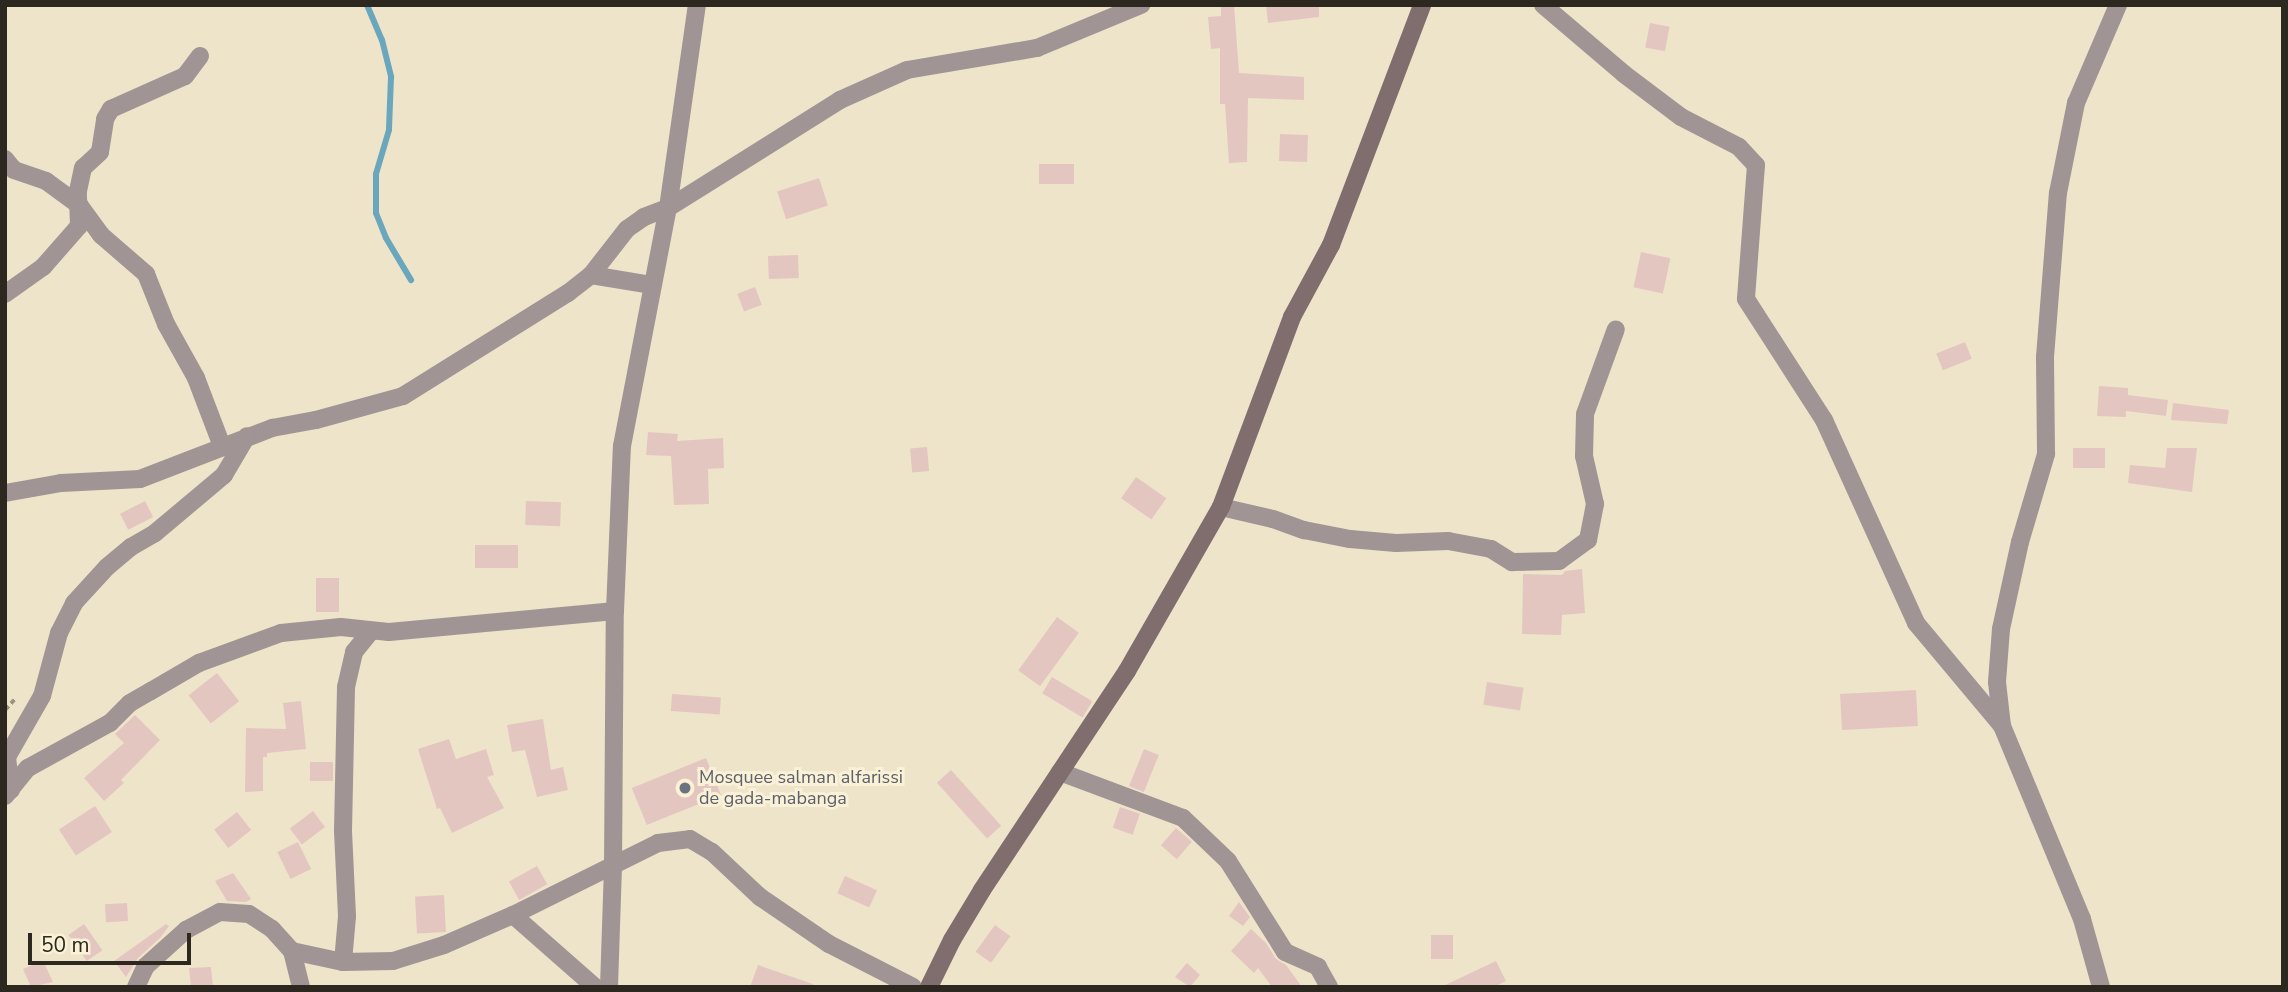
<!DOCTYPE html>
<html>
<head>
<meta charset="utf-8">
<style>
  body { margin:0 }
  #map { position:relative; width:2288px; height:992px; overflow:hidden; background:#eee4ca; font-family:"Nunito Sans",sans-serif }
  div>[style] { position:absolute }
  .stream>* { height:6px; margin:-3px; padding:0 3px; transform-origin:3px; border-radius:3px; background:#6ba7bc }
  .building>* { inset:0; background:#e4c6c0; transform-origin:0 0 }
  .path>* { height:3.5px; margin-top:-1.75px; transform-origin:0; background:repeating-linear-gradient(90deg,#9d9582 0 5px,transparent 0 8.5px) }
  .street>* { height:18px; margin:-9px; padding:0 9px; transform-origin:9px; border-radius:9px; background:#a19494 }
  .secondary>* { height:18px; margin:-9px; padding:0 9px; transform-origin:9px; border-radius:9px; background:#806d6e }
  .dots>* { width:19px; height:19px; translate:-50% -50%; box-sizing:border-box; border:4px solid #fbf1d7; border-radius:50% }
  span { translate:-50% -50%; white-space:nowrap; text-align:center; line-height:1.15; -webkit-text-stroke:6px #fbf1d7; paint-order:stroke }
  .worship-label { font-size:18px; color:#5b616d }
  .left { translate:0 -50%; text-align:left }
  .frame { position:absolute; inset:0; border:7px solid #2c281f; pointer-events:none }
  .scale { position:absolute; left:28px; top:933px; width:163px; height:32px; box-sizing:border-box; border:4px solid #2c281f; border-top:0; padding-left:9px; font-size:21px; line-height:24px; white-space:nowrap; color:#2c281f; -webkit-text-stroke:5px #fbf1d7; paint-order:stroke }
</style>
</head>
<body>
<div id="map">
  <div class="stream">
    <i style="left:367px;top:5px;width:38px;rotate:67deg"></i>
    <i style="left:382px;top:40px;width:38px;rotate:76deg"></i>
    <i style="left:391px;top:77px;width:53px;rotate:92.2deg"></i>
    <i style="left:389px;top:130px;width:46px;rotate:106.5deg"></i>
    <i style="left:376px;top:174px;width:39px;rotate:90deg"></i>
    <i style="left:376px;top:213px;width:27px;rotate:68deg"></i>
    <i style="left:386px;top:238px;width:49px;rotate:59.2deg"></i>
  </div>
  <div class="building">
    <i style="clip-path:polygon(1221px 5px,1234px 5px,1239px 73px,1304px 77px,1304px 100px,1248px 98px,1247px 162px,1229px 163px,1225px 104px,1220px 104px,1220px 48px,1211px 49px,1208px 17px,1221px 16px)"></i>
    <i style="clip-path:polygon(1266px 5px,1319px 5px,1319px 17px,1268px 23px)"></i>
    <i style="left:1650px;top:23px;width:20px;height:25px;rotate:11deg"></i>
    <i style="left:1280px;top:134px;width:28px;height:27px;rotate:2deg"></i>
    <i style="left:1039px;top:164px;width:35px;height:20px"></i>
    <i style="left:819px;top:178px;width:29px;height:44px;rotate:72deg"></i>
    <i style="left:1641px;top:252px;width:30px;height:36px;rotate:12deg"></i>
    <i style="left:798px;top:255px;width:23px;height:30px;rotate:88deg"></i>
    <i style="left:755px;top:287px;width:19px;height:19px;rotate:69deg"></i>
    <i style="left:1965px;top:342px;width:18px;height:31px;rotate:68deg"></i>
    <i style="clip-path:polygon(2099px 386px,2128px 388px,2128px 395px,2168px 400px,2166px 416px,2126px 411px,2126px 417px,2097px 416px)"></i>
    <i style="clip-path:polygon(2173px 403px,2229px 410px,2227px 424px,2171px 420px)"></i>
    <i style="clip-path:polygon(648px 432px,678px 434px,677px 441px,723px 438px,724px 468px,708px 469px,709px 504px,674px 505px,671px 456px,646px 455px)"></i>
    <i style="left:927px;top:447px;width:24px;height:17px;rotate:85deg"></i>
    <i style="left:2073px;top:448px;width:32px;height:20px"></i>
    <i style="clip-path:polygon(2167px 448px,2197px 448px,2192px 492px,2128px 483px,2130px 465px,2165px 468px)"></i>
    <i style="left:1136px;top:477px;width:37px;height:26px;rotate:35deg"></i>
    <i style="left:145px;top:501px;width:18px;height:28px;rotate:63deg"></i>
    <i style="left:526px;top:501px;width:35px;height:24px;rotate:2deg"></i>
    <i style="left:518px;top:545px;width:23px;height:43px;rotate:90deg"></i>
    <i style="clip-path:polygon(1582px 569px,1585px 613px,1562px 615px,1561px 635px,1522px 634px,1523px 574px,1562px 575px,1565px 571px)"></i>
    <i style="left:339px;top:578px;width:34px;height:23px;rotate:90deg"></i>
    <i style="left:1057px;top:617px;width:27px;height:66px;rotate:36deg"></i>
    <i style="left:217px;top:673px;width:36px;height:36px;rotate:52deg"></i>
    <i style="left:1052px;top:677px;width:47px;height:19px;rotate:31deg"></i>
    <i style="left:1487px;top:682px;width:37px;height:23px;rotate:9deg"></i>
    <i style="left:1916px;top:690px;width:36px;height:76px;rotate:87deg"></i>
    <i style="left:672px;top:694px;width:49px;height:17px;rotate:4deg"></i>
    <i style="clip-path:polygon(301px 701px,306px 749px,267px 753px,267px 757px,263px 757px,263px 791px,245px 792px,246px 728px,286px 729px,283px 703px)"></i>
    <i style="clip-path:polygon(135px 715px,160px 740px,121px 780px,124px 783px,104px 801px,84px 778px,124px 743px,115px 734px)"></i>
    <i style="clip-path:polygon(543px 719px,551px 770px,563px 767px,568px 790px,537px 797px,525px 750px,512px 752px,507px 725px)"></i>
    <i style="clip-path:polygon(449px 739px,456px 759px,486px 749px,494px 775px,487px 777px,504px 808px,452px 833px,440px 808px,437px 809px,418px 749px)"></i>
    <i style="left:1144px;top:749px;width:16px;height:40px;rotate:22deg"></i>
    <i style="left:706px;top:758px;width:40px;height:80px;rotate:68deg"></i>
    <i style="left:310px;top:762px;width:23px;height:19px"></i>
    <i style="left:951px;top:770px;width:75px;height:19px;rotate:48deg"></i>
    <i style="left:95px;top:806px;width:31px;height:43px;rotate:57deg"></i>
    <i style="left:1120px;top:807px;width:21px;height:22px;rotate:19deg"></i>
    <i style="left:313px;top:811px;width:20px;height:29px;rotate:53deg"></i>
    <i style="left:237px;top:812px;width:23px;height:29px;rotate:52deg"></i>
    <i style="left:1176px;top:828px;width:21px;height:23px;rotate:41deg"></i>
    <i style="left:298px;top:842px;width:30px;height:23px;rotate:64deg"></i>
    <i style="left:537px;top:866px;width:21px;height:32px;rotate:61deg"></i>
    <i style="clip-path:polygon(233px 873px,251px 899px,246px 902px,227px 901px,215px 881px)"></i>
    <i style="left:845px;top:876px;width:35px;height:19px;rotate:24deg"></i>
    <i style="left:444px;top:895px;width:37px;height:29px;rotate:87deg"></i>
    <i style="clip-path:polygon(1239px 902px,1250px 917px,1243px 926px,1229px 916px)"></i>
    <i style="left:127px;top:903px;width:18px;height:22px;rotate:87deg"></i>
    <i style="left:84px;top:924px;width:32px;height:19px;rotate:55deg"></i>
    <i style="clip-path:polygon(166px 924px,169px 926px,160px 938px,138px 958px,126px 977px,114px 961px)"></i>
    <i style="left:995px;top:925px;width:19px;height:33px;rotate:36deg"></i>
    <i style="clip-path:polygon(1251px 929px,1266px 943px,1276px 959px,1286px 965px,1302px 987px,1272px 987px,1258px 968px,1254px 973px,1231px 951px)"></i>
    <i style="left:1431px;top:935px;width:22px;height:24px"></i>
    <i style="clip-path:polygon(43px 961px,53px 982px,31px 987px,23px 969px)"></i>
    <i style="clip-path:polygon(1496px 961px,1506px 981px,1494px 987px,1441px 987px)"></i>
    <i style="clip-path:polygon(1187px 963px,1200px 975px,1190px 987px,1175px 977px)"></i>
    <i style="clip-path:polygon(758px 965px,813px 984px,813px 987px,750px 987px)"></i>
    <i style="clip-path:polygon(211px 967px,213px 987px,191px 987px,189px 968px)"></i>
  </div>
  <div class="path">
    <i style="left:5px;top:710px;width:15px;rotate:-48deg"></i>
  </div>
  <div class="street">
    <i style="left:1543px;top:5px;width:106px;rotate:40.4deg"></i>
    <i style="left:1624px;top:74px;width:71px;rotate:37deg"></i>
    <i style="left:1681px;top:117px;width:65px;rotate:27.3deg"></i>
    <i style="left:1739px;top:147px;width:25px;rotate:47deg"></i>
    <i style="left:1756px;top:165px;width:134px;rotate:94.3deg"></i>
    <i style="left:1746px;top:299px;width:144px;rotate:57.2deg"></i>
    <i style="left:1824px;top:420px;width:223px;rotate:65.6deg"></i>
    <i style="left:1916px;top:623px;width:134px;rotate:50.1deg"></i>
    <i style="left:5px;top:159px;width:14px;rotate:51deg"></i>
    <i style="left:14px;top:170px;width:34px;rotate:19deg"></i>
    <i style="left:46px;top:181px;width:42px;rotate:36.3deg"></i>
    <i style="left:80px;top:206px;width:36px;rotate:54deg"></i>
    <i style="left:101px;top:235px;width:60px;rotate:40.9deg"></i>
    <i style="left:146px;top:274px;width:54px;rotate:68.2deg"></i>
    <i style="left:166px;top:324px;width:62px;rotate:60.9deg"></i>
    <i style="left:196px;top:378px;width:73px;rotate:69.1deg"></i>
    <i style="left:591px;top:275px;width:62px;rotate:9.3deg"></i>
    <i style="left:5px;top:294px;width:47px;rotate:-35.4deg"></i>
    <i style="left:43px;top:267px;width:55px;rotate:-48.7deg"></i>
    <i style="left:79px;top:226px;width:35px;rotate:-92deg"></i>
    <i style="left:78px;top:191px;width:24px;rotate:-78deg"></i>
    <i style="left:83px;top:168px;width:23px;rotate:-43deg"></i>
    <i style="left:100px;top:152px;width:33px;rotate:-81deg"></i>
    <i style="left:105px;top:119px;width:12px;rotate:-59deg"></i>
    <i style="left:111px;top:109px;width:81px;rotate:-24deg"></i>
    <i style="left:185px;top:76px;width:25px;rotate:-53deg"></i>
    <i style="left:5px;top:493px;width:57px;rotate:-10.1deg"></i>
    <i style="left:61px;top:483px;width:79px;rotate:-2.9deg"></i>
    <i style="left:140px;top:479px;width:142px;rotate:-21.1deg"></i>
    <i style="left:272px;top:428px;width:45px;rotate:-10.3deg"></i>
    <i style="left:316px;top:420px;width:90px;rotate:-15.4deg"></i>
    <i style="left:403px;top:396px;width:195px;rotate:-32deg"></i>
    <i style="left:568px;top:293px;width:29px;rotate:-38deg"></i>
    <i style="left:591px;top:275px;width:58px;rotate:-52deg"></i>
    <i style="left:627px;top:229px;width:21px;rotate:-35deg"></i>
    <i style="left:644px;top:217px;width:26px;rotate:-21deg"></i>
    <i style="left:668px;top:208px;width:203px;rotate:-32.1deg"></i>
    <i style="left:840px;top:100px;width:73px;rotate:-24.1deg"></i>
    <i style="left:907px;top:70px;width:132px;rotate:-9.6deg"></i>
    <i style="left:1037px;top:48px;width:113px;rotate:-22.5deg"></i>
    <i style="left:1221px;top:507px;width:53px;rotate:13deg"></i>
    <i style="left:1273px;top:519px;width:33px;rotate:20deg"></i>
    <i style="left:1304px;top:530px;width:47px;rotate:11.1deg"></i>
    <i style="left:1350px;top:539px;width:46px;rotate:5deg"></i>
    <i style="left:1396px;top:543px;width:52px;rotate:-2.2deg"></i>
    <i style="left:1448px;top:541px;width:44px;rotate:10.5deg"></i>
    <i style="left:1491px;top:549px;width:25px;rotate:32deg"></i>
    <i style="left:1512px;top:562px;width:47px;rotate:-1.2deg"></i>
    <i style="left:1559px;top:561px;width:36px;rotate:-36deg"></i>
    <i style="left:1588px;top:540px;width:37px;rotate:-79deg"></i>
    <i style="left:1595px;top:504px;width:49px;rotate:-102.9deg"></i>
    <i style="left:1584px;top:456px;width:42px;rotate:-88.6deg"></i>
    <i style="left:1585px;top:414px;width:90px;rotate:-70deg"></i>
    <i style="left:1060px;top:772px;width:131px;rotate:20.5deg"></i>
    <i style="left:1183px;top:818px;width:62px;rotate:43.7deg"></i>
    <i style="left:1228px;top:861px;width:107px;rotate:57.9deg"></i>
    <i style="left:1285px;top:952px;width:36px;rotate:24deg"></i>
    <i style="left:1318px;top:967px;width:23px;rotate:61deg"></i>
    <i style="left:11px;top:790px;width:33px;rotate:-97deg"></i>
    <i style="left:7px;top:757px;width:70px;rotate:-60.2deg"></i>
    <i style="left:42px;top:696px;width:65px;rotate:-74.9deg"></i>
    <i style="left:59px;top:633px;width:34px;rotate:-63deg"></i>
    <i style="left:74px;top:603px;width:49px;rotate:-47.5deg"></i>
    <i style="left:107px;top:567px;width:31px;rotate:-40deg"></i>
    <i style="left:131px;top:547px;width:28px;rotate:-30deg"></i>
    <i style="left:155px;top:533px;width:90px;rotate:-40deg"></i>
    <i style="left:224px;top:475px;width:45px;rotate:-59.5deg"></i>
    <i style="left:5px;top:796px;width:36px;rotate:-51deg"></i>
    <i style="left:28px;top:768px;width:94px;rotate:-28.8deg"></i>
    <i style="left:110px;top:723px;width:28px;rotate:-45deg"></i>
    <i style="left:130px;top:703px;width:24px;rotate:-30deg"></i>
    <i style="left:151px;top:691px;width:56px;rotate:-30.3deg"></i>
    <i style="left:199px;top:663px;width:87px;rotate:-20.1deg"></i>
    <i style="left:281px;top:633px;width:60px;rotate:-5.7deg"></i>
    <i style="left:341px;top:627px;width:48px;rotate:5.9deg"></i>
    <i style="left:389px;top:632px;width:227px;rotate:-5.3deg"></i>
    <i style="left:513px;top:915px;width:109px;rotate:41.3deg"></i>
    <i style="left:292px;top:951px;width:52px;rotate:12.2deg"></i>
    <i style="left:343px;top:962px;width:50px;rotate:-1.1deg"></i>
    <i style="left:393px;top:961px;width:53px;rotate:-17.4deg"></i>
    <i style="left:444px;top:945px;width:75px;rotate:-23.5deg"></i>
    <i style="left:513px;top:915px;width:162px;rotate:-26.4deg"></i>
    <i style="left:658px;top:843px;width:32px;rotate:-7deg"></i>
    <i style="left:690px;top:839px;width:26px;rotate:31deg"></i>
    <i style="left:712px;top:852px;width:66px;rotate:43.2deg"></i>
    <i style="left:760px;top:897px;width:83px;rotate:34.3deg"></i>
    <i style="left:829px;top:944px;width:94px;rotate:27.1deg"></i>
    <i style="left:343px;top:962px;width:46px;rotate:-85deg"></i>
    <i style="left:347px;top:916px;width:85px;rotate:-92.7deg"></i>
    <i style="left:343px;top:831px;width:144px;rotate:-88.8deg"></i>
    <i style="left:346px;top:687px;width:36px;rotate:-77deg"></i>
    <i style="left:354px;top:652px;width:27px;rotate:-51deg"></i>
    <i style="left:136px;top:987px;width:23px;rotate:-65deg"></i>
    <i style="left:146px;top:966px;width:54px;rotate:-42deg"></i>
    <i style="left:186px;top:930px;width:38px;rotate:-28deg"></i>
    <i style="left:220px;top:912px;width:29px;rotate:4deg"></i>
    <i style="left:249px;top:914px;width:27px;rotate:33deg"></i>
    <i style="left:272px;top:929px;width:30px;rotate:48deg"></i>
    <i style="left:292px;top:951px;width:37px;rotate:76deg"></i>
    <i style="left:609px;top:987px;width:120px;rotate:-88.1deg"></i>
    <i style="left:613px;top:867px;width:256px;rotate:-89.6deg"></i>
    <i style="left:615px;top:611px;width:165px;rotate:-87.6deg"></i>
    <i style="left:622px;top:446px;width:242px;rotate:-79.1deg"></i>
    <i style="left:668px;top:208px;width:205px;rotate:-81.9deg"></i>
    <i style="left:2101px;top:987px;width:71px;rotate:-105.6deg"></i>
    <i style="left:2082px;top:919px;width:209px;rotate:-112.5deg"></i>
    <i style="left:2002px;top:726px;width:44px;rotate:-96.5deg"></i>
    <i style="left:1997px;top:682px;width:53px;rotate:-85.7deg"></i>
    <i style="left:2001px;top:629px;width:89px;rotate:-77.7deg"></i>
    <i style="left:2020px;top:542px;width:92px;rotate:-73.5deg"></i>
    <i style="left:2046px;top:454px;width:97px;rotate:-90.6deg"></i>
    <i style="left:2045px;top:357px;width:165px;rotate:-85.5deg"></i>
    <i style="left:2058px;top:193px;width:92px;rotate:-78.7deg"></i>
    <i style="left:2076px;top:103px;width:107px;rotate:-66.8deg"></i>
  </div>
  <div class="secondary">
    <i style="left:929px;top:987px;width:52px;rotate:-63.9deg"></i>
    <i style="left:952px;top:940px;width:58px;rotate:-59deg"></i>
    <i style="left:982px;top:890px;width:263px;rotate:-56.5deg"></i>
    <i style="left:1127px;top:671px;width:189px;rotate:-60.2deg"></i>
    <i style="left:1221px;top:507px;width:203px;rotate:-69.5deg"></i>
    <i style="left:1292px;top:317px;width:82px;rotate:-61.6deg"></i>
    <i style="left:1331px;top:245px;width:257px;rotate:-69.2deg"></i>
  </div>
  <div class="dots">
    <i style="left:685px;top:788px;background:#6b7280"></i>
  </div>
  <div class="worship-label">
    <span class="left" style="left:699px;top:788px">Mosquee salman alfarissi<br>de gada-mabanga</span>
  </div>
  <div class="frame"></div>
  <div class="scale">50 m</div>
</div>
</body>
</html>
